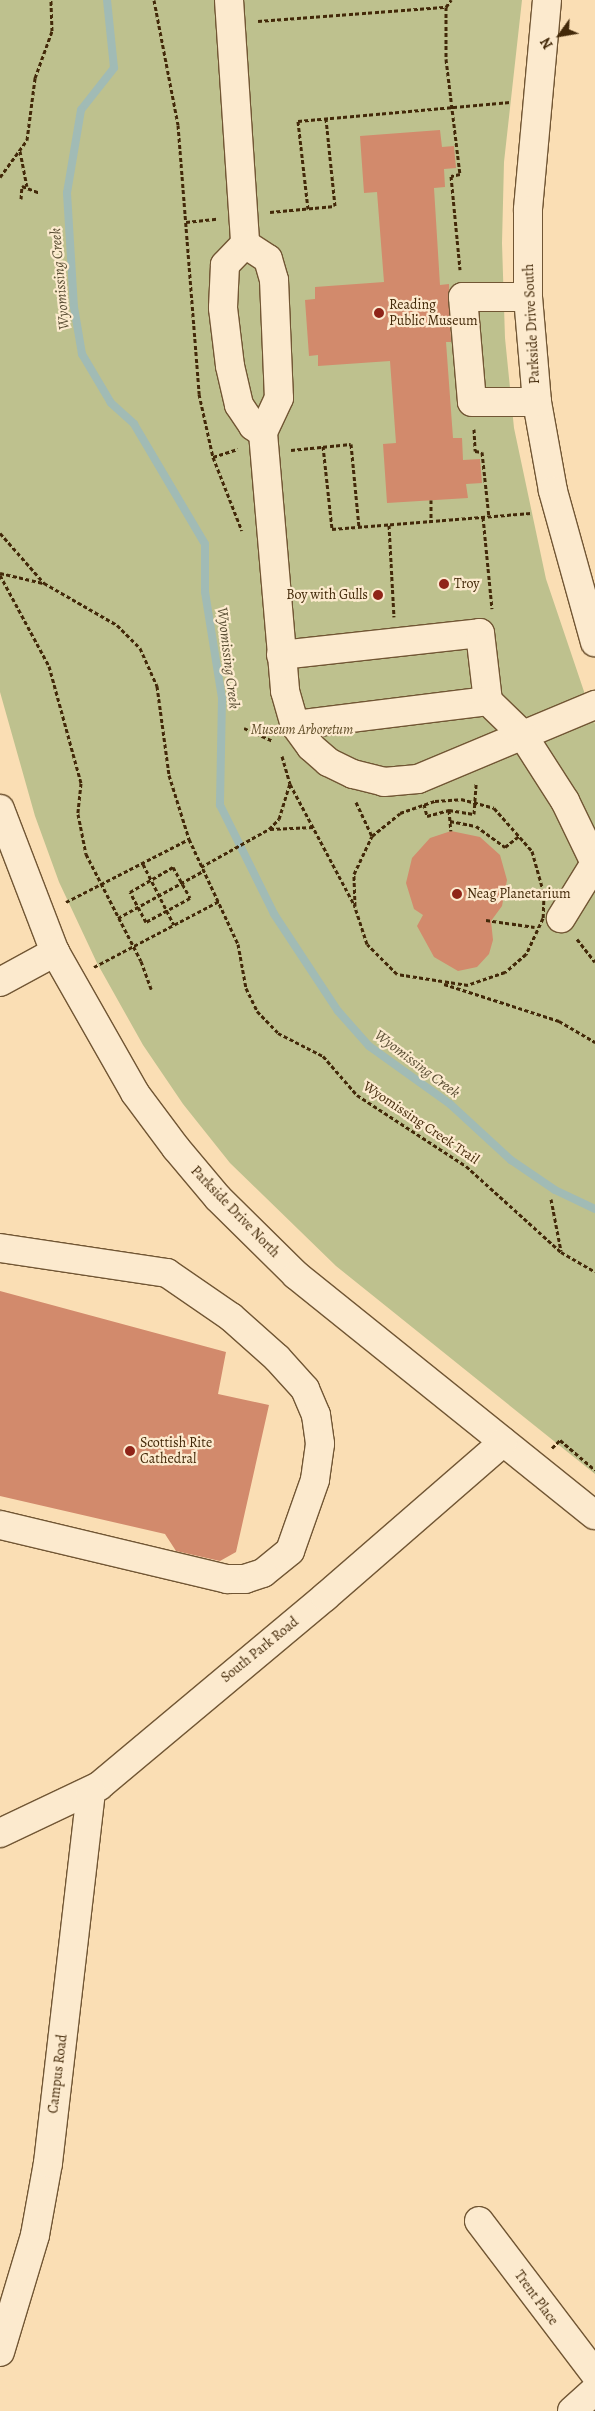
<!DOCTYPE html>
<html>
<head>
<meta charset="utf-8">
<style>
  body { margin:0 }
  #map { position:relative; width:595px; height:2411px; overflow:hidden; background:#fadeb4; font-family:Alegreya,serif }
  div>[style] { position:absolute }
  .green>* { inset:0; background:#bec18e }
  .stream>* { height:8px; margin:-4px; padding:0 4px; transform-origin:4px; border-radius:4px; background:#a1bbb5 }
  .building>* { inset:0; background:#d28a6c }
  .path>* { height:3px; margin-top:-1.5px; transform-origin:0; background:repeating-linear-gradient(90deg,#432909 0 4px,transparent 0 6.5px) }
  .roads { filter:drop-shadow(1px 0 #715634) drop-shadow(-1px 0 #715634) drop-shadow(0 1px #715634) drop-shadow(0 -1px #715634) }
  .minor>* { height:28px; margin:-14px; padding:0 14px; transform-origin:14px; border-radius:14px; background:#fceace }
  .dots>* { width:14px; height:14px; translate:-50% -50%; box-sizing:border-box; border:2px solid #fceace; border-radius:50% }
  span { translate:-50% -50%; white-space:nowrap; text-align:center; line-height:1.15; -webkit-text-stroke:4.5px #fceace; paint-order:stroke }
  .poi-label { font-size:14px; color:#432909 }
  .left { translate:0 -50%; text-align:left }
  .right { translate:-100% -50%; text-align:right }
  .street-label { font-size:14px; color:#432909 }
  .park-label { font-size:14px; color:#624f2a; font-style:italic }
  .water-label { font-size:15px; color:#5a4e34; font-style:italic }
  .north { position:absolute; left:535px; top:10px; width:50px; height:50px; -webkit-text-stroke:4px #fceace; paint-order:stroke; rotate:238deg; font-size:14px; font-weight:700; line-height:20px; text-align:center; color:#432909 }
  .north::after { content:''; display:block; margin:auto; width:18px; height:22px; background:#432909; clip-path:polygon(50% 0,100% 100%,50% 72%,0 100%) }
</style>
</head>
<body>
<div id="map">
  <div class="green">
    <i style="clip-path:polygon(0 0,522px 0,504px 162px,502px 243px,505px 338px,514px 428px,546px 579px,595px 724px,595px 1474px,336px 1266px,230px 1163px,183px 1104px,143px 1045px,97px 963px,59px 882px,35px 816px,0 692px)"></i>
  </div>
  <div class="stream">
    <i style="left:107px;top:0;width:68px;rotate:84.1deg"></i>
    <i style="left:114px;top:68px;width:53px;rotate:128.2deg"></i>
    <i style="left:81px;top:110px;width:84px;rotate:99.6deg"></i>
    <i style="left:67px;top:193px;width:114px;rotate:86.5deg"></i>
    <i style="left:74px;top:307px;width:48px;rotate:80.3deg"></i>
    <i style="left:82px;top:354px;width:57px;rotate:59.4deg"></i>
    <i style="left:111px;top:403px;width:31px;rotate:42deg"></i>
    <i style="left:134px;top:424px;width:139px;rotate:59.4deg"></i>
    <i style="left:205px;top:544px;width:48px;rotate:90deg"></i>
    <i style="left:205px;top:592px;width:107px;rotate:80.9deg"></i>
    <i style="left:222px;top:698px;width:107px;rotate:91.1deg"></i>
    <i style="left:220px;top:805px;width:122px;rotate:63.6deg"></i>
    <i style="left:274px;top:914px;width:116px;rotate:56.6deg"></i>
    <i style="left:338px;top:1011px;width:47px;rotate:48.5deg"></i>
    <i style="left:369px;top:1046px;width:100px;rotate:35.6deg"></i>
    <i style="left:450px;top:1104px;width:83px;rotate:42.6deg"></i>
    <i style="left:511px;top:1160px;width:53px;rotate:34.3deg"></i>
    <i style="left:555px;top:1190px;width:44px;rotate:25.4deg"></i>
  </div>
  <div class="building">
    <i style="clip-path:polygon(440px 130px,442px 147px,454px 146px,456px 168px,444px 169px,445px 187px,434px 188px,440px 285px,449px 284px,451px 342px,446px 342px,453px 438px,462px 438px,463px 460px,480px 459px,482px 483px,466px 484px,468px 498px,387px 503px,383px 444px,396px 443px,390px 361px,318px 366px,318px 355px,309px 356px,305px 300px,315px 299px,315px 287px,384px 282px,377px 192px,364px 193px,360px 136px)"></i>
    <i style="clip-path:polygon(451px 831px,480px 837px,500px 855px,507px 880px,502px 906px,491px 921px,493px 940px,489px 954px,477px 967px,458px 971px,434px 957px,417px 926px,423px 915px,414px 909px,406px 883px,412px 858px,430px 838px)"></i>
    <i style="clip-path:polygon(0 1291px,226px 1352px,218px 1394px,269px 1405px,236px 1552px,220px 1561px,176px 1551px,165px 1534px,0 1496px)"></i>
  </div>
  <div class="path">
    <i style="left:154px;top:0;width:127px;rotate:79.1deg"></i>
    <i style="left:178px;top:125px;width:270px;rotate:85.5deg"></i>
    <i style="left:199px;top:394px;width:65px;rotate:77.5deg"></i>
    <i style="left:213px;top:457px;width:79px;rotate:68.6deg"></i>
    <i style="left:446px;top:7px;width:52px;rotate:90deg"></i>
    <i style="left:446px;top:59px;width:116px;rotate:83.1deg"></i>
    <i style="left:460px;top:174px;width:9px;rotate:167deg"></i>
    <i style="left:451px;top:176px;width:94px;rotate:84.5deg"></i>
    <i style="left:258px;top:21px;width:189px;rotate:-4.3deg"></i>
    <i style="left:446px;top:7px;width:9px;rotate:-54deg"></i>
    <i style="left:20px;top:151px;width:36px;rotate:79deg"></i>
    <i style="left:0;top:177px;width:46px;rotate:-53.9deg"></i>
    <i style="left:27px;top:140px;width:63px;rotate:-82.6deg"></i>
    <i style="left:35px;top:78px;width:50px;rotate:-70.1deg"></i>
    <i style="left:52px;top:31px;width:31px;rotate:-92deg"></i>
    <i style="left:21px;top:199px;width:13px;rotate:-86deg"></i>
    <i style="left:22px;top:186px;width:19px;rotate:21deg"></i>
    <i style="left:308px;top:209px;width:89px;rotate:-96.5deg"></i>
    <i style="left:298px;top:121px;width:214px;rotate:-5.1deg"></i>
    <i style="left:270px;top:212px;width:65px;rotate:-5.3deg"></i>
    <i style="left:335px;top:206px;width:87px;rotate:-95.9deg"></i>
    <i style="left:186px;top:222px;width:31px;rotate:-6deg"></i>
    <i style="left:474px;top:429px;width:22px;rotate:87deg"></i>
    <i style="left:475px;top:451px;width:7px;rotate:8deg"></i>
    <i style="left:482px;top:452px;width:65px;rotate:83.9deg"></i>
    <i style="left:323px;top:446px;width:83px;rotate:83.8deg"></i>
    <i style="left:332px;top:529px;width:200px;rotate:-4.6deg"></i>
    <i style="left:291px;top:450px;width:60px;rotate:-5.7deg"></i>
    <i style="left:351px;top:444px;width:83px;rotate:84.5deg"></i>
    <i style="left:213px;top:457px;width:26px;rotate:-18deg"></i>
    <i style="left:431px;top:500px;width:22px;rotate:90deg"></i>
    <i style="left:483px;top:517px;width:92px;rotate:84.4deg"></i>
    <i style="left:389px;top:525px;width:92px;rotate:86.9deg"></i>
    <i style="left:0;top:533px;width:67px;rotate:48.7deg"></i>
    <i style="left:44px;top:583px;width:84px;rotate:29.9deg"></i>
    <i style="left:117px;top:625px;width:33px;rotate:45deg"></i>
    <i style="left:140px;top:648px;width:42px;rotate:65.9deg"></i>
    <i style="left:157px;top:686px;width:90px;rotate:82.3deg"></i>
    <i style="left:169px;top:775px;width:67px;rotate:72.6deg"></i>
    <i style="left:189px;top:839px;width:116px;rotate:65deg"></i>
    <i style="left:238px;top:944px;width:45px;rotate:79.7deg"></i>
    <i style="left:246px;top:988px;width:25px;rotate:64deg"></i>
    <i style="left:257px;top:1011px;width:30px;rotate:46deg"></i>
    <i style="left:278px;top:1033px;width:51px;rotate:27.1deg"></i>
    <i style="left:323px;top:1056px;width:52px;rotate:48.9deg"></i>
    <i style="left:357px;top:1095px;width:130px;rotate:33.1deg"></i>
    <i style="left:466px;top:1166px;width:128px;rotate:42.2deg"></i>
    <i style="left:561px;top:1252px;width:39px;rotate:30deg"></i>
    <i style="left:0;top:573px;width:44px;rotate:13.1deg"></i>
    <i style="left:0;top:575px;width:103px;rotate:61.7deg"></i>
    <i style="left:49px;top:666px;width:121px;rotate:74.7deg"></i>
    <i style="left:81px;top:783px;width:31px;rotate:96deg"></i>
    <i style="left:78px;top:814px;width:41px;rotate:78.7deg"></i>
    <i style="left:86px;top:854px;width:120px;rotate:62.8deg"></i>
    <i style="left:141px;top:961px;width:30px;rotate:70deg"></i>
    <i style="left:244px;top:728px;width:32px;rotate:24deg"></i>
    <i style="left:282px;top:756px;width:29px;rotate:74deg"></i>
    <i style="left:290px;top:784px;width:138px;rotate:62deg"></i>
    <i style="left:461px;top:799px;width:34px;rotate:15deg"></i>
    <i style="left:494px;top:808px;width:57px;rotate:48.5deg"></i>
    <i style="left:532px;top:851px;width:45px;rotate:74.4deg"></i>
    <i style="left:544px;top:894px;width:24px;rotate:92deg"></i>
    <i style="left:543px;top:918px;width:40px;rotate:115deg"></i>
    <i style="left:526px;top:954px;width:28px;rotate:139deg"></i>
    <i style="left:505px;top:972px;width:39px;rotate:161deg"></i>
    <i style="left:468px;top:985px;width:72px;rotate:-171.2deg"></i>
    <i style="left:397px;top:974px;width:42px;rotate:-135deg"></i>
    <i style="left:367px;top:944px;width:40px;rotate:-108deg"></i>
    <i style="left:355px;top:906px;width:32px;rotate:-92deg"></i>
    <i style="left:354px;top:874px;width:42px;rotate:-64.7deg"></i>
    <i style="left:372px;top:836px;width:36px;rotate:-39deg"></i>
    <i style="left:400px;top:813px;width:37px;rotate:-19deg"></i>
    <i style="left:435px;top:801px;width:26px;rotate:-4deg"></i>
    <i style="left:356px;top:802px;width:38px;rotate:65deg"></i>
    <i style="left:424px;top:804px;width:12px;rotate:76deg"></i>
    <i style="left:427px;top:816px;width:23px;rotate:-15deg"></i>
    <i style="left:449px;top:810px;width:25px;rotate:9deg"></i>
    <i style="left:474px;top:814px;width:31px;rotate:-86deg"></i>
    <i style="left:449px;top:810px;width:21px;rotate:85deg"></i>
    <i style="left:450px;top:821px;width:26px;rotate:11deg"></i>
    <i style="left:476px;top:826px;width:36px;rotate:36deg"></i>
    <i style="left:505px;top:847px;width:18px;rotate:-38deg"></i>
    <i style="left:270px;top:829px;width:44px;rotate:-2.6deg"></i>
    <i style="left:143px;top:864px;width:68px;rotate:63.1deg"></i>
    <i style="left:173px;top:867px;width:35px;rotate:61deg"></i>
    <i style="left:190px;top:898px;width:50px;rotate:151.4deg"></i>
    <i style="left:146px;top:922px;width:34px;rotate:-118deg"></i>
    <i style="left:130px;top:892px;width:50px;rotate:-30.2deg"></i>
    <i style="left:201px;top:867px;width:78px;rotate:-29.2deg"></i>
    <i style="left:269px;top:829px;width:14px;rotate:-45deg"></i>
    <i style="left:279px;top:819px;width:37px;rotate:-73deg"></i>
    <i style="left:66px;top:902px;width:138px;rotate:-27.1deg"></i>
    <i style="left:118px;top:918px;width:97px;rotate:-28.9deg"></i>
    <i style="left:486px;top:920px;width:49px;rotate:8.1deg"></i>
    <i style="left:577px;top:939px;width:29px;rotate:52deg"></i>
    <i style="left:94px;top:967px;width:141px;rotate:-27.8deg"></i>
    <i style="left:444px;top:984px;width:121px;rotate:17.8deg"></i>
    <i style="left:559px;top:1021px;width:42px;rotate:30.3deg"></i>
    <i style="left:551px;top:1199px;width:53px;rotate:79.1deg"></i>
    <i style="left:552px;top:1448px;width:11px;rotate:-45deg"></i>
    <i style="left:560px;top:1440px;width:46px;rotate:40.6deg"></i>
  </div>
  <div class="roads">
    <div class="minor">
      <i style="left:229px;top:0;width:245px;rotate:86.2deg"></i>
      <i style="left:245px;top:244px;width:29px;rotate:134deg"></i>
      <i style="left:225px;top:265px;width:43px;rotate:92.7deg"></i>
      <i style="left:223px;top:308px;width:58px;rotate:83.1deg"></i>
      <i style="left:230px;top:366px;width:40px;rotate:77deg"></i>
      <i style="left:239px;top:405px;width:25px;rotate:56deg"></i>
      <i style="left:253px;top:426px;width:12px;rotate:35deg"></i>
      <i style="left:547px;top:0;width:211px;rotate:95.2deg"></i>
      <i style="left:528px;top:210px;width:87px;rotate:90deg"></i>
      <i style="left:528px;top:297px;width:105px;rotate:85.1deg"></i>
      <i style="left:537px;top:402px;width:90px;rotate:79.8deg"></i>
      <i style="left:553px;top:491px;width:157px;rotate:74.5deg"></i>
      <i style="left:245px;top:244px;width:27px;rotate:33deg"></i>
      <i style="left:268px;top:259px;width:22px;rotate:74deg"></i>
      <i style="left:274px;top:280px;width:118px;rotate:87.6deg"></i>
      <i style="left:279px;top:398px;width:38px;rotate:115deg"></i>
      <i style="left:263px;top:433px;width:259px;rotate:85.1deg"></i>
      <i style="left:285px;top:691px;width:35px;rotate:74deg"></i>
      <i style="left:295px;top:725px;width:27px;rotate:54deg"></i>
      <i style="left:311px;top:747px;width:23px;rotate:41deg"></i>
      <i style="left:328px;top:762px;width:28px;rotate:26deg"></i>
      <i style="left:353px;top:774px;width:32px;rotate:14deg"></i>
      <i style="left:384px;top:782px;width:34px;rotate:-5deg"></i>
      <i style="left:418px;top:779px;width:192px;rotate:-22.7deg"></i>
      <i style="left:528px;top:297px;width:65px;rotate:180deg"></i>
      <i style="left:463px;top:297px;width:105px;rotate:85.1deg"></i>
      <i style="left:472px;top:402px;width:65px"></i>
      <i style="left:281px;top:655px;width:200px;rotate:-6.3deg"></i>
      <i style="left:480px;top:633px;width:68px;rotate:83.3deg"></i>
      <i style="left:488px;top:701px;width:194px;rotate:172.9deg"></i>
      <i style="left:488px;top:701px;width:47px;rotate:44.1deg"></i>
      <i style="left:522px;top:734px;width:80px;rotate:57.3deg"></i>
      <i style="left:565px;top:801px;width:69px;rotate:64.2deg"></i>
      <i style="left:595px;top:863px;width:65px;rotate:121.7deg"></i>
      <i style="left:0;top:809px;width:153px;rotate:69deg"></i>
      <i style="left:55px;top:952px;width:162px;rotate:60.4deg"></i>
      <i style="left:135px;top:1093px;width:69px;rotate:53.3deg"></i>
      <i style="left:176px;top:1148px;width:65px;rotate:50deg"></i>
      <i style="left:218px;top:1198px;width:110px;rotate:44.6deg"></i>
      <i style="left:296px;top:1275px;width:383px;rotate:38.8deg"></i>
      <i style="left:0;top:982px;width:63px;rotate:-28.6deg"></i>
      <i style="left:0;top:1248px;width:169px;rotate:8.5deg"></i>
      <i style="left:167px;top:1273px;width:78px;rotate:34.5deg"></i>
      <i style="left:231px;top:1317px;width:62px;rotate:41.7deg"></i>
      <i style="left:277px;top:1358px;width:42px;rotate:47.9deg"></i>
      <i style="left:305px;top:1389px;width:28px;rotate:67deg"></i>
      <i style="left:316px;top:1415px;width:29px;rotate:82deg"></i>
      <i style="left:320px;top:1444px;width:36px;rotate:98deg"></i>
      <i style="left:315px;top:1480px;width:75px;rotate:109.4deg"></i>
      <i style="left:290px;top:1551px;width:35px;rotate:141deg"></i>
      <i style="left:263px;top:1573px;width:19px;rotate:162deg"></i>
      <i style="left:245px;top:1579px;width:18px;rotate:180deg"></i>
      <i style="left:227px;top:1579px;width:233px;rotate:-166.6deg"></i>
      <i style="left:0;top:1833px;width:110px;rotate:-25.4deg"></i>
      <i style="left:99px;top:1786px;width:295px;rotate:-39.9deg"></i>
      <i style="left:325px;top:1597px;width:236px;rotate:-41deg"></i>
      <i style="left:479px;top:2221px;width:192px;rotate:52.8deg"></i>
      <i style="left:0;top:2352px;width:122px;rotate:-73.3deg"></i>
      <i style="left:35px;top:2235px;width:73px;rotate:-79.8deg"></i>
      <i style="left:48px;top:2163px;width:374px;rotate:-83.4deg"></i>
      <i style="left:572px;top:2411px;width:31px;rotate:-42deg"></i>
    </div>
  </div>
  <div class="dots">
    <i style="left:379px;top:313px;background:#8f2418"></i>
    <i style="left:444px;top:584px;background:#8f2418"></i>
    <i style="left:378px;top:595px;background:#8f2418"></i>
    <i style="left:457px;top:894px;background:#8f2418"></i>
    <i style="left:130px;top:1451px;background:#8f2418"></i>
  </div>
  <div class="poi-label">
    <span class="left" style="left:389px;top:313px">Reading<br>Public Museum</span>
    <span class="left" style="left:454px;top:584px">Troy</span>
    <span class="right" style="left:368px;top:595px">Boy with Gulls</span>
    <span class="left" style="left:467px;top:894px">Neag Planetarium</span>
    <span class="left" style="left:140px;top:1451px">Scottish Rite<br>Cathedral</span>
  </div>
  <div class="street-label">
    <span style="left:532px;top:324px;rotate:-93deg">Parkside Drive South</span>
    <span style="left:421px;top:1123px;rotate:34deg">Wyomissing Creek Trail</span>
    <span style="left:235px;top:1212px;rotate:46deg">Parkside Drive North</span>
    <span style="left:260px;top:1650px;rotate:-39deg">South Park Road</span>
    <span style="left:58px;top:2074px;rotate:-83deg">Campus Road</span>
    <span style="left:536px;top:2298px;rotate:54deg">Trent Place</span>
  </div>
  <div class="park-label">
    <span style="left:302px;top:730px">Museum Arboretum</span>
  </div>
  <div class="water-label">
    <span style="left:60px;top:279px;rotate:-95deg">Wyomissing Creek</span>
    <span style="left:228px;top:658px;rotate:83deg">Wyomissing Creek</span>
    <span style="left:417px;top:1064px;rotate:37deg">Wyomissing Creek</span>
  </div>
  <div class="north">N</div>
</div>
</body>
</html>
